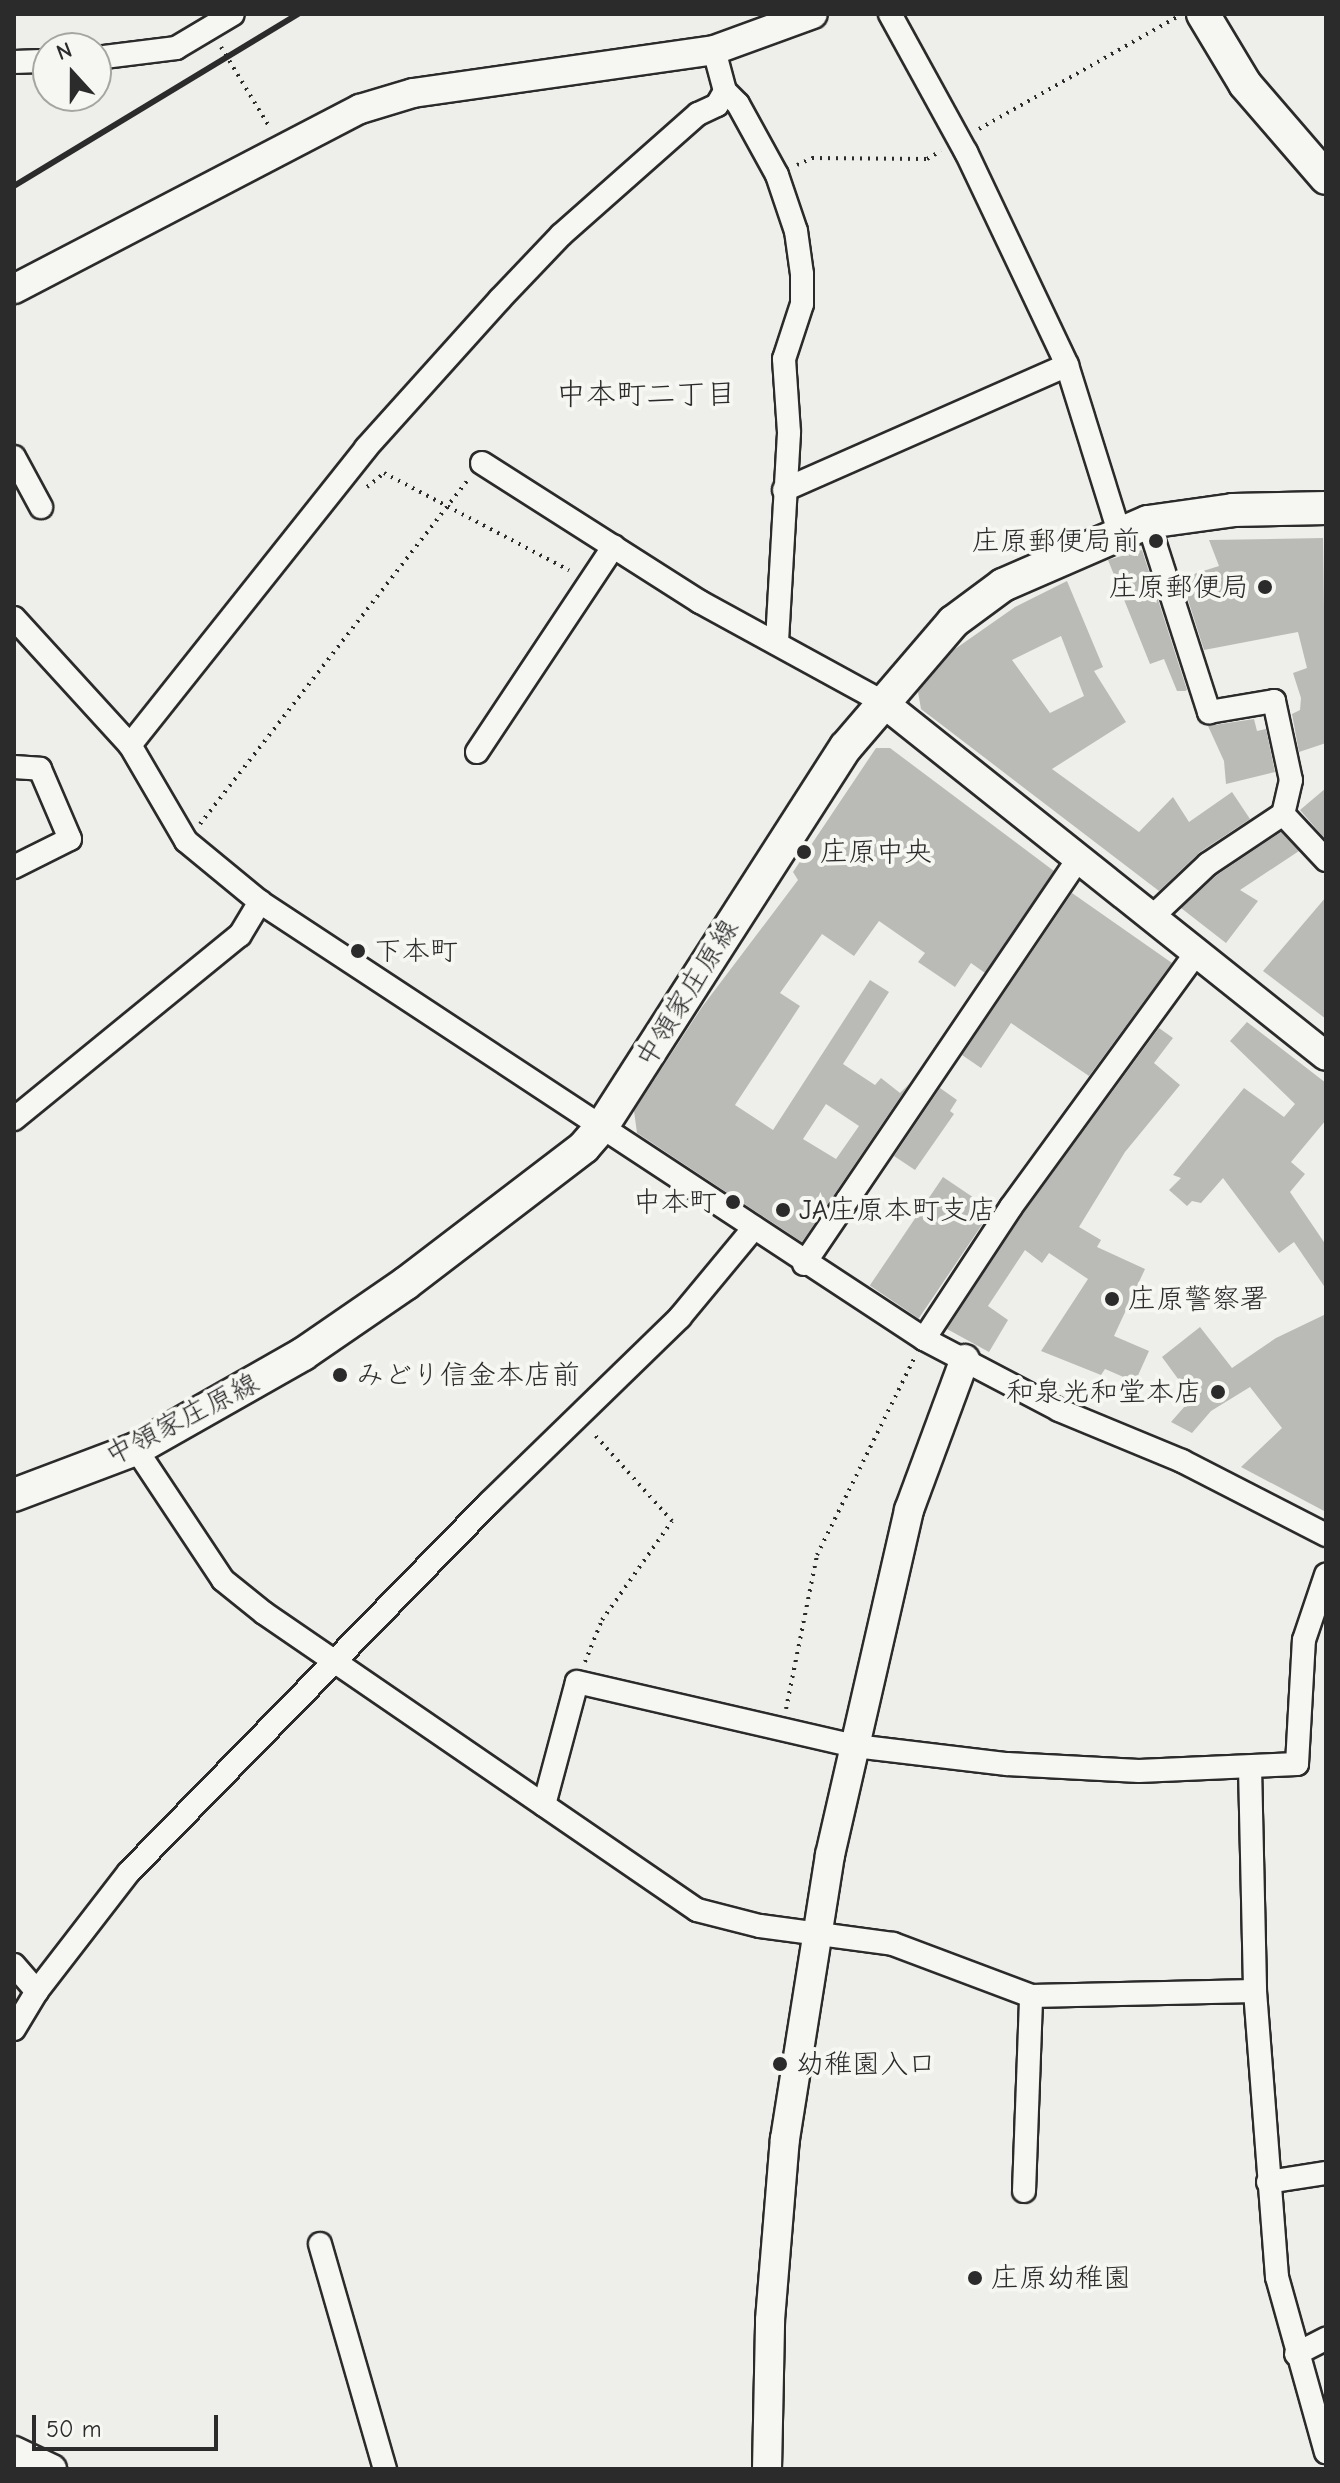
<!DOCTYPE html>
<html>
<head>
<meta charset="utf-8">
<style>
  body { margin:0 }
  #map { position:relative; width:1340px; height:2483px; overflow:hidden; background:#eeeeea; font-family:"Comic Neue","Klee One",sans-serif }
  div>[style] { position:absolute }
  .building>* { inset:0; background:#babab7; transform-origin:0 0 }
  .path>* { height:4px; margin-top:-2px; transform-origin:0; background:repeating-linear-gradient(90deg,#2b2b2b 0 2px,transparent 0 8px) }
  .roads { filter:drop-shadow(2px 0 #2b2b2b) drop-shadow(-2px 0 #2b2b2b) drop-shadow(0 2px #2b2b2b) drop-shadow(0 -2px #2b2b2b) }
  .minor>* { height:22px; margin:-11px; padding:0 11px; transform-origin:11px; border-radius:11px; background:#f6f6f2 }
  .tertiary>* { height:28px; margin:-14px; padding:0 14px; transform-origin:14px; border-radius:14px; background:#f6f6f2 }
  .secondary>* { height:32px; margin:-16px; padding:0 16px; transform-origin:16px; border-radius:16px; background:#f6f6f2 }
  .rail>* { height:6px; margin:-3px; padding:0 3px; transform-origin:3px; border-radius:3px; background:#2b2b2b }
  .dots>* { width:22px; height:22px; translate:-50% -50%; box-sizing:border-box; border:4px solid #f6f6f2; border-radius:50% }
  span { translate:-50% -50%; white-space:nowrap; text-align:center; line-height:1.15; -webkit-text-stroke:8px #f6f6f2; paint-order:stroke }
  .poi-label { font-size:28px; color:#2b2b2b }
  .right { translate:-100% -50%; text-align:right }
  .left { translate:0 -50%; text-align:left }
  .street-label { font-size:28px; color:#2b2b2b }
  .neighbourhood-label { font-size:30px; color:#2b2b2b }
  .frame { position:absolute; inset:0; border:16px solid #2b2b2b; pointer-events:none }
  .north { position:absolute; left:32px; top:32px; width:80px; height:80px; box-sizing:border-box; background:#f6f6f2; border:2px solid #a5a5a2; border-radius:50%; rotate:339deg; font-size:22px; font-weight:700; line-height:32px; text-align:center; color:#2b2b2b }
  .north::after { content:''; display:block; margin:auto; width:28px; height:36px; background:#2b2b2b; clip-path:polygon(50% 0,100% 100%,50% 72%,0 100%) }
  .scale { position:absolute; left:32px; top:2415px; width:186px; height:36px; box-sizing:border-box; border:4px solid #2b2b2b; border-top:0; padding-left:10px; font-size:24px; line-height:28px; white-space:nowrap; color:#2b2b2b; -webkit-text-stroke:6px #f6f6f2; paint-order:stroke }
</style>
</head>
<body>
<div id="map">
  <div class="building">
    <i style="clip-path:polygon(1323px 538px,1326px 743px,1299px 752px,1292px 714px,1300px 710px,1301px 698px,1293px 673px,1307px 668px,1298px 632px,1204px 650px,1181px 578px,1219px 566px,1209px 540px)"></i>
    <i style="clip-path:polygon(1142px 550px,1187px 690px,1185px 691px,1177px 691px,1164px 659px,1150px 664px,1108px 560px)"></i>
    <i style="clip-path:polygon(evenodd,1067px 581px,1103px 667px,1094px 671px,1126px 722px,1052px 769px,1139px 832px,1173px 797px,1189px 822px,1232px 792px,1250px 819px,1200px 852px,1159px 891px,921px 709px,918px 692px,955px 649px,1015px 607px,1067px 581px,1061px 636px,1084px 696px,1050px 713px,1012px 660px,1061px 636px)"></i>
    <i style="clip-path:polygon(1254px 719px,1257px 731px,1266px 729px,1275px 772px,1226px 784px,1224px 761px,1208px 726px)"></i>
    <i style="clip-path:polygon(evenodd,876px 748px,890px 748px,1054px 871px,985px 973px,971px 963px,955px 987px,918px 962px,925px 953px,879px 921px,854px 956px,822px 934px,780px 993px,800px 1006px,735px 1105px,773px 1130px,870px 980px,889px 992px,843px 1064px,875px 1085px,881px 1078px,900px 1093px,909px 1084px,802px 1242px,637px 1133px,634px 1111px,702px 1007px,798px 880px,793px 872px,876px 748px,826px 1104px,859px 1126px,836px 1159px,803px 1139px,826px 1104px)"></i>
    <i style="clip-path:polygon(1326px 788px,1326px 840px,1300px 810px)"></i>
    <i style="clip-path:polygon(1281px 832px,1299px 851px,1240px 890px,1258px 901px,1226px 943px,1181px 908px,1217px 875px)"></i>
    <i style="clip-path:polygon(1072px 893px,1172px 963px,1089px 1076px,1011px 1023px,981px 1068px,962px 1055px)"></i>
    <i style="clip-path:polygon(1326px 897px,1326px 1019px,1263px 971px)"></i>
    <i style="clip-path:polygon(1247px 1022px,1326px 1083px,1326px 1120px,1291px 1162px,1305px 1174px,1290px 1192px,1326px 1245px,1326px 1289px,1294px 1242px,1279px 1253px,1223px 1178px,1201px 1203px,1192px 1201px,1187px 1206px,1169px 1190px,1181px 1178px,1173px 1175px,1244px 1088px,1284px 1117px,1295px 1104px,1230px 1041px)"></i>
    <i style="clip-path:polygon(1159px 1028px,1173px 1038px,1154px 1063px,1180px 1085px,1125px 1152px,1079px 1227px,1101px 1240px,1097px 1247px,1145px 1269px,1114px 1336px,1149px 1351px,1135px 1382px,1105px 1369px,1101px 1375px,1041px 1351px,1088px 1279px,1049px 1253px,1042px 1263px,1025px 1250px,988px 1306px,1008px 1320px,989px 1352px,947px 1329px,1022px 1215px)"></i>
    <i style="clip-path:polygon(940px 1088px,957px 1100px,950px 1111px,954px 1114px,915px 1170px,894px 1156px)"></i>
    <i style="left:943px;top:1177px;width:59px;height:131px;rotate:34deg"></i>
    <i style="clip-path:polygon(1326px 1314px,1326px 1512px,1241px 1467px,1282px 1428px,1250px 1387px,1211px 1411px,1192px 1433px,1171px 1422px,1192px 1398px,1162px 1357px,1200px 1327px,1232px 1368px,1276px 1338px)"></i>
  </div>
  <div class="path">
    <i style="left:221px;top:47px;width:95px;rotate:58.8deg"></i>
    <i style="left:979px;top:129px;width:227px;rotate:-29.5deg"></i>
    <i style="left:797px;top:165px;width:17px;rotate:-25deg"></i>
    <i style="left:812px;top:158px;width:115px;rotate:0.5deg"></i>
    <i style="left:927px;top:159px;width:16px;rotate:-30deg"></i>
    <i style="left:367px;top:487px;width:22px;rotate:-39deg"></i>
    <i style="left:384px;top:473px;width:209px;rotate:27.7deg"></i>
    <i style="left:200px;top:824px;width:436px;rotate:-52.1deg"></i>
    <i style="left:585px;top:1662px;width:45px;rotate:-68deg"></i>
    <i style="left:602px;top:1620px;width:121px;rotate:-54.7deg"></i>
    <i style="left:672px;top:1521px;width:117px;rotate:-131.9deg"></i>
    <i style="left:786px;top:1709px;width:157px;rotate:-78.6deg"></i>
    <i style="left:817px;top:1555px;width:219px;rotate:-63.7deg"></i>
  </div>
  <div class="roads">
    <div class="minor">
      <i style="left:890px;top:14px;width:158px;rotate:61.2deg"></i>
      <i style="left:966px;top:152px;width:236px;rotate:64.6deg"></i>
      <i style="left:1067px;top:365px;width:175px;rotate:72.7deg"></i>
      <i style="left:96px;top:58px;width:81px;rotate:-7.1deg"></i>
      <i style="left:176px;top:48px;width:66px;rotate:-30.8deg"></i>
      <i style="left:14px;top:62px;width:34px;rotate:-2deg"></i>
      <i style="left:725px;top:91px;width:18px;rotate:45deg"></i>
      <i style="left:738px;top:104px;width:81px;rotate:61.2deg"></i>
      <i style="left:777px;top:175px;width:59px;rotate:71.3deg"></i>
      <i style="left:796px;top:231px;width:43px;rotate:82.1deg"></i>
      <i style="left:802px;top:274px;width:30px;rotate:90deg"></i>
      <i style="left:802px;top:304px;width:58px;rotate:108.1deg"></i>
      <i style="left:784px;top:359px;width:74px;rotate:86.1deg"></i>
      <i style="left:789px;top:433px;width:210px;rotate:93.3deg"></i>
      <i style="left:14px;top:457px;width:57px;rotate:61.6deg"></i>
      <i style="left:482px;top:463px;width:259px;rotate:32.5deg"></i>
      <i style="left:700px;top:602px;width:206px;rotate:28.7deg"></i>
      <i style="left:784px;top:490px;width:309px;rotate:-23.8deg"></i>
      <i style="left:1148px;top:522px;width:200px;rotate:72.2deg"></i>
      <i style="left:1209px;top:712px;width:66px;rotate:-9.6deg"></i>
      <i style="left:1274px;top:701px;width:81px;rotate:77.9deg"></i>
      <i style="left:1291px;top:780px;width:35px;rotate:103deg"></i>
      <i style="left:14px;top:618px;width:172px;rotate:47.6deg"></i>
      <i style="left:130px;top:745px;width:111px;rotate:59.7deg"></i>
      <i style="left:186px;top:841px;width:96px;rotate:39.5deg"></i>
      <i style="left:260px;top:902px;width:795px;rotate:33.35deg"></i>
      <i style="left:924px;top:1339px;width:153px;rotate:27.7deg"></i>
      <i style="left:1059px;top:1410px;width:133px;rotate:22.5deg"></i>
      <i style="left:1182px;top:1461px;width:162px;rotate:27.2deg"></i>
      <i style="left:130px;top:745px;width:379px;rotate:-51.5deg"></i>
      <i style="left:366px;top:448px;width:200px;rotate:-48deg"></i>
      <i style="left:500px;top:299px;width:88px;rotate:-46.4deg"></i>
      <i style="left:561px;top:235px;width:183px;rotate:-41.5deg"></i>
      <i style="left:698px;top:114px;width:21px;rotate:-25deg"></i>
      <i style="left:717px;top:105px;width:16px;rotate:-60deg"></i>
      <i style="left:725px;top:91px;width:42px;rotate:-105deg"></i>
      <i style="left:477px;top:752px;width:247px;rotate:-56.4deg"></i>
      <i style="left:14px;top:767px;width:26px;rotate:4deg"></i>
      <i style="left:40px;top:769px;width:76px;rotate:66.8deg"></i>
      <i style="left:70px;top:839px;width:63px;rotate:153.4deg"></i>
      <i style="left:1152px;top:917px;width:77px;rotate:-43.4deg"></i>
      <i style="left:1208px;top:864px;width:90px;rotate:-33.7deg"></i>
      <i style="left:1283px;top:814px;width:63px;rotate:46.9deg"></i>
      <i style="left:14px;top:1119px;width:291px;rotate:-39.2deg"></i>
      <i style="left:240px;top:935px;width:39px;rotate:-59deg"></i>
      <i style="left:804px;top:1264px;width:488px;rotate:-55.9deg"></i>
      <i style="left:924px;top:1339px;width:158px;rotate:-56.6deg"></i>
      <i style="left:1011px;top:1207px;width:314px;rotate:-53.9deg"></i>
      <i style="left:136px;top:1449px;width:157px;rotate:56.4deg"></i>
      <i style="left:223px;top:1580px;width:53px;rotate:38.8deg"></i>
      <i style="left:264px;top:1613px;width:525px;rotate:34.45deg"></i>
      <i style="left:697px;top:1910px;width:65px;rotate:14.3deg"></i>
      <i style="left:760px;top:1926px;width:134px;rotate:7.7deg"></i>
      <i style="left:893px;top:1944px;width:147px;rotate:20.6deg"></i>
      <i style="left:1031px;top:1996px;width:224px;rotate:-1.3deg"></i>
      <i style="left:1250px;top:1767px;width:224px;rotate:88.7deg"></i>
      <i style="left:1255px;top:1991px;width:287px;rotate:85.6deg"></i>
      <i style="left:1277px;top:2277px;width:182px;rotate:74.4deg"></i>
      <i style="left:544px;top:1805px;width:127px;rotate:-75deg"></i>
      <i style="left:577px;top:1682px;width:285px;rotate:13deg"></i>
      <i style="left:855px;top:1746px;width:153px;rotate:6.8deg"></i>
      <i style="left:1007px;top:1764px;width:132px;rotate:3deg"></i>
      <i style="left:1139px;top:1771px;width:158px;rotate:-2.5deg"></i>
      <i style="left:1297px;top:1764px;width:124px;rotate:-86.8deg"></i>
      <i style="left:1304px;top:1640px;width:69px;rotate:-71.3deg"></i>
      <i style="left:14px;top:1965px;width:35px;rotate:49deg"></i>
      <i style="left:14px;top:2029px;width:44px;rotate:-58.8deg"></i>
      <i style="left:37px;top:1991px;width:150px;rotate:-52.3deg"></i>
      <i style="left:129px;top:1872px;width:517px;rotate:-45.71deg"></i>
      <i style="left:490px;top:1502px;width:265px;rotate:-44.2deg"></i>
      <i style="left:680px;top:1317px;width:116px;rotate:-50.3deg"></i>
      <i style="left:1268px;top:2182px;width:59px;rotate:-8.8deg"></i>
      <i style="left:1024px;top:2191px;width:195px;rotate:-87.9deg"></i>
      <i style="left:320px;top:2244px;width:234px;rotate:73.9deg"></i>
      <i style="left:1296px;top:2354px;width:34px;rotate:-27deg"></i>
    </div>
    <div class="tertiary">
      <i style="left:14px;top:289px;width:390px;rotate:-27.5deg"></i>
      <i style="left:360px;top:109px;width:55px;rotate:-16.8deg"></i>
      <i style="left:413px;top:93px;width:304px;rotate:-8.1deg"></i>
      <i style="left:714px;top:50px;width:105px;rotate:-20deg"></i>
      <i style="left:881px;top:701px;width:569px;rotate:38.58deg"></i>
      <i style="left:14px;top:2451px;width:42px;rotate:25.3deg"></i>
      <i style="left:767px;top:2469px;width:149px;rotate:-88.8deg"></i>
      <i style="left:770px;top:2320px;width:182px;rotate:-85.3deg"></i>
      <i style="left:785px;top:2139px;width:288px;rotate:-81deg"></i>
      <i style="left:830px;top:1855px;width:354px;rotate:-77.1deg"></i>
      <i style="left:909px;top:1510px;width:161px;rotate:-69.7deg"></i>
    </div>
    <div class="secondary">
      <i style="left:1203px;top:14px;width:82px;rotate:59deg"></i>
      <i style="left:1245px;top:84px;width:124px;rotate:49.2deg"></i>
      <i style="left:14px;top:1495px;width:130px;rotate:-20.7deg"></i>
      <i style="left:136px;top:1449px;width:192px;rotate:-29.6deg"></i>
      <i style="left:303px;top:1354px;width:124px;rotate:-34.5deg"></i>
      <i style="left:405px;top:1284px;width:225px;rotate:-37.4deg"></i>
      <i style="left:584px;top:1147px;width:29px;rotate:-49deg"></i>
      <i style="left:603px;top:1125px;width:449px;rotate:-57.3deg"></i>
      <i style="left:846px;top:747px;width:165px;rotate:-49.4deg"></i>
      <i style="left:953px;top:622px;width:62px;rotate:-36.5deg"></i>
      <i style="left:1003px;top:585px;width:158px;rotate:-23.5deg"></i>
      <i style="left:1148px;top:522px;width:86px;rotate:-8deg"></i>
      <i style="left:1233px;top:510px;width:93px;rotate:-1.2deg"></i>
    </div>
  </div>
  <div class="rail">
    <i style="left:14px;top:186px;width:332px;rotate:-31.2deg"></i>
  </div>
  <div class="dots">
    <i style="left:1156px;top:541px;background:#2b2b2b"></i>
    <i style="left:1265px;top:587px;background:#2b2b2b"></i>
    <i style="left:804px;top:852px;background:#2b2b2b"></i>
    <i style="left:358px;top:951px;background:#2b2b2b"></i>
    <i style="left:733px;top:1202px;background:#2b2b2b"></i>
    <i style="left:783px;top:1210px;background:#2b2b2b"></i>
    <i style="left:1112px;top:1299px;background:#2b2b2b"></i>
    <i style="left:340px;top:1375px;background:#2b2b2b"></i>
    <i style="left:1218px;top:1392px;background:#2b2b2b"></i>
    <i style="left:780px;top:2064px;background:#2b2b2b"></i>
    <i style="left:975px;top:2278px;background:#2b2b2b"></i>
  </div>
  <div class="poi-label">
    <span class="right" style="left:1140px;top:541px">庄原郵便局前</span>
    <span class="right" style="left:1249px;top:587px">庄原郵便局</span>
    <span class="left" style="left:820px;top:852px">庄原中央</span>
    <span class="left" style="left:374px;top:951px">下本町</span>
    <span class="right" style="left:717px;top:1202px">中本町</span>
    <span class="left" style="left:799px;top:1210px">JA庄原本町支店</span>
    <span class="left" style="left:1128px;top:1299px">庄原警察署</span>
    <span class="left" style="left:356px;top:1375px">みどり信金本店前</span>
    <span class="right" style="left:1202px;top:1392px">和泉光和堂本店</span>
    <span class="left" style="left:796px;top:2064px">幼稚園入口</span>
    <span class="left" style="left:991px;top:2278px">庄原幼稚園</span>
  </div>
  <div class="street-label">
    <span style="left:687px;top:993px;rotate:-58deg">中領家庄原線</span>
    <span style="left:182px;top:1419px;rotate:-27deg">中領家庄原線</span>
  </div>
  <div class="neighbourhood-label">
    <span style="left:646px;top:395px">中本町二丁目</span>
  </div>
  <div class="frame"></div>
  <div class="north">N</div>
  <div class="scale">50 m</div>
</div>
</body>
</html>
